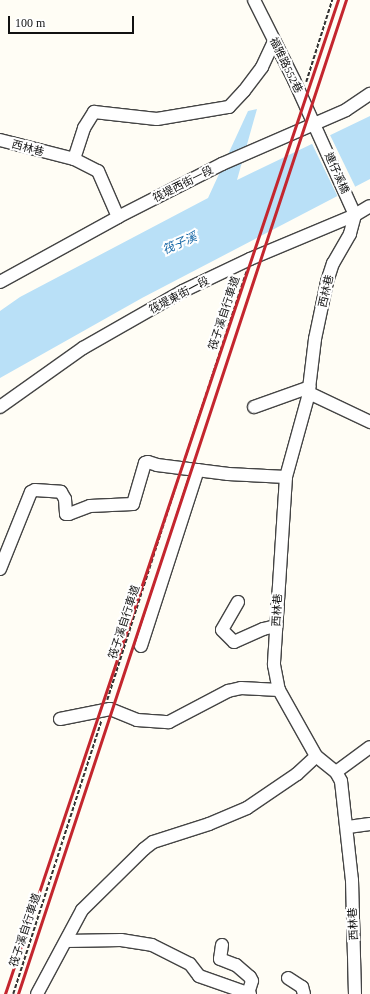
<!DOCTYPE html>
<html>
<head>
<meta charset="utf-8">
<style>
  body { margin:0 }
  #map { position:relative; width:370px; height:994px; overflow:hidden; background:#fffdf5; font-family:"Times New Roman","Noto Sans TC",serif }
  div>[style] { position:absolute }
  .water>* { inset:0; background:#b9e0f7 }
  .pier>* { inset:0; background:#fffdf5; transform-origin:0 0 }
  .path>* { height:1.5px; margin-top:-0.75px; transform-origin:0; background:repeating-linear-gradient(90deg,#333 0 4px,transparent 0 6px) }
  .roads { filter:drop-shadow(1px 0 #444) drop-shadow(-1px 0 #444) drop-shadow(0 1px #444) drop-shadow(0 -1px #444) }
  .minor>* { height:12px; margin:-6px; padding:0 6px; transform-origin:6px; border-radius:6px; background:#fff }
  .rail>* { height:2.5px; margin:-1.25px; padding:0 1.25px; transform-origin:1.25px; border-radius:1.25px; background:#c4262e }
  span { translate:-50% -50%; white-space:nowrap; text-align:center; line-height:1.15; -webkit-text-stroke:4px #fff; paint-order:stroke }
  .street-label { font-size:11px; color:#111 }
  .water-label { font-size:12px; color:#1768a6; font-style:italic }
  .scale { position:absolute; left:8px; top:16px; width:126px; height:18px; box-sizing:border-box; border:2px solid #111; border-top:0; padding-left:5px; font-size:12px; line-height:14px; white-space:nowrap; color:#111; -webkit-text-stroke:3px #fff; paint-order:stroke }
</style>
</head>
<body>
<div id="map">
  <div class="water">
    <i style="clip-path:polygon(257px 109px,237px 180px,370px 116px,370px 179px,142px 298px,0 378px,0 311px,20px 297px,208px 198px,248px 111px)"></i>
  </div>
  <div class="pier">
    <i style="left:329px;top:133px;width:62px;height:20px;rotate:64deg"></i>
  </div>
  <div class="path">
    <i style="left:306px;top:82px;width:86px;rotate:-72.4deg"></i>
    <i style="left:185px;top:458px;width:196px;rotate:-71.8deg"></i>
    <i style="left:107px;top:700px;width:232px;rotate:-72.2deg"></i>
    <i style="left:13px;top:994px;width:287px;rotate:-72.1deg"></i>
  </div>
  <div class="roads">
    <div class="minor">
      <i style="left:254px;top:0;width:89px;rotate:63.4deg"></i>
      <i style="left:294px;top:80px;width:148px;rotate:65.7deg"></i>
      <i style="left:0;top:140px;width:76px;rotate:14.4deg"></i>
      <i style="left:74px;top:159px;width:33px;rotate:-72deg"></i>
      <i style="left:84px;top:128px;width:19px;rotate:-58deg"></i>
      <i style="left:94px;top:112px;width:63px;rotate:6.3deg"></i>
      <i style="left:157px;top:119px;width:73px;rotate:-9.5deg"></i>
      <i style="left:229px;top:107px;width:22px;rotate:-47deg"></i>
      <i style="left:244px;top:91px;width:30px;rotate:-53deg"></i>
      <i style="left:262px;top:67px;width:29px;rotate:-65deg"></i>
      <i style="left:74px;top:159px;width:27px;rotate:27deg"></i>
      <i style="left:98px;top:171px;width:50px;rotate:66.5deg"></i>
      <i style="left:355px;top:215px;width:20px;rotate:105deg"></i>
      <i style="left:350px;top:234px;width:34px;rotate:120deg"></i>
      <i style="left:333px;top:263px;width:20px;rotate:108deg"></i>
      <i style="left:327px;top:282px;width:58px;rotate:101.9deg"></i>
      <i style="left:315px;top:339px;width:58px;rotate:96.9deg"></i>
      <i style="left:308px;top:397px;width:83px;rotate:105.4deg"></i>
      <i style="left:286px;top:477px;width:188px;rotate:93.7deg"></i>
      <i style="left:274px;top:665px;width:25px;rotate:79deg"></i>
      <i style="left:279px;top:690px;width:76px;rotate:60.7deg"></i>
      <i style="left:316px;top:756px;width:26px;rotate:39deg"></i>
      <i style="left:336px;top:772px;width:10px;rotate:61deg"></i>
      <i style="left:341px;top:781px;width:100px;rotate:83.7deg"></i>
      <i style="left:352px;top:880px;width:114px;rotate:88.5deg"></i>
      <i style="left:0;top:282px;width:135px;rotate:-28.8deg"></i>
      <i style="left:118px;top:217px;width:117px;rotate:-27deg"></i>
      <i style="left:222px;top:164px;width:135px;rotate:-23.5deg"></i>
      <i style="left:346px;top:110px;width:29px;rotate:-34deg"></i>
      <i style="left:309px;top:393px;width:68px;rotate:25.4deg"></i>
      <i style="left:0;top:407px;width:102px;rotate:-35.4deg"></i>
      <i style="left:83px;top:348px;width:115px;rotate:-29.7deg"></i>
      <i style="left:183px;top:291px;width:74px;rotate:-25.5deg"></i>
      <i style="left:250px;top:259px;width:114px;rotate:-22.7deg"></i>
      <i style="left:355px;top:215px;width:17px;rotate:-31deg"></i>
      <i style="left:254px;top:407px;width:59px;rotate:-19.7deg"></i>
      <i style="left:0;top:569px;width:83px;rotate:-68.1deg"></i>
      <i style="left:31px;top:492px;width:4px;rotate:-27deg"></i>
      <i style="left:35px;top:490px;width:26px;rotate:4deg"></i>
      <i style="left:61px;top:492px;width:8px;rotate:60deg"></i>
      <i style="left:65px;top:499px;width:15px;rotate:86deg"></i>
      <i style="left:66px;top:514px;width:3px"></i>
      <i style="left:69px;top:514px;width:22px;rotate:-21deg"></i>
      <i style="left:90px;top:506px;width:43px;rotate:-2.7deg"></i>
      <i style="left:133px;top:504px;width:43px;rotate:-73.7deg"></i>
      <i style="left:145px;top:463px;width:3px;rotate:-18deg"></i>
      <i style="left:148px;top:462px;width:9px;rotate:18deg"></i>
      <i style="left:157px;top:465px;width:72px;rotate:7.2deg"></i>
      <i style="left:228px;top:474px;width:58px;rotate:3deg"></i>
      <i style="left:238px;top:602px;width:32px;rotate:120deg"></i>
      <i style="left:222px;top:630px;width:17px;rotate:45deg"></i>
      <i style="left:234px;top:642px;width:32px;rotate:-24deg"></i>
      <i style="left:263px;top:629px;width:13px;rotate:-13deg"></i>
      <i style="left:141px;top:646px;width:185px;rotate:-72.1deg"></i>
      <i style="left:60px;top:719px;width:51px;rotate:-11.3deg"></i>
      <i style="left:110px;top:709px;width:29px;rotate:22deg"></i>
      <i style="left:137px;top:720px;width:32px;rotate:4deg"></i>
      <i style="left:169px;top:722px;width:67px;rotate:-27.7deg"></i>
      <i style="left:228px;top:691px;width:13px;rotate:-13deg"></i>
      <i style="left:241px;top:688px;width:38px;rotate:3deg"></i>
      <i style="left:336px;top:772px;width:42px;rotate:-36.3deg"></i>
      <i style="left:348px;top:827px;width:22px;rotate:-8deg"></i>
      <i style="left:66px;top:941px;width:55px;rotate:-1deg"></i>
      <i style="left:121px;top:940px;width:31px;rotate:9deg"></i>
      <i style="left:152px;top:945px;width:42px;rotate:26.6deg"></i>
      <i style="left:190px;top:964px;width:15px;rotate:53deg"></i>
      <i style="left:199px;top:976px;width:54px;rotate:19.4deg"></i>
      <i style="left:222px;top:945px;width:14px;rotate:98deg"></i>
      <i style="left:220px;top:959px;width:17px;rotate:21deg"></i>
      <i style="left:236px;top:965px;width:18px;rotate:41deg"></i>
      <i style="left:250px;top:977px;width:4px;rotate:63deg"></i>
      <i style="left:252px;top:981px;width:13px;rotate:108deg"></i>
      <i style="left:288px;top:978px;width:17px;rotate:33deg"></i>
      <i style="left:302px;top:987px;width:7px;rotate:74deg"></i>
      <i style="left:37px;top:994px;width:95px;rotate:-61.8deg"></i>
      <i style="left:82px;top:910px;width:87px;rotate:-44.5deg"></i>
      <i style="left:144px;top:849px;width:11px;rotate:-38deg"></i>
      <i style="left:153px;top:842px;width:59px;rotate:-17.8deg"></i>
      <i style="left:209px;top:824px;width:41px;rotate:-22.8deg"></i>
      <i style="left:247px;top:808px;width:60px;rotate:-34.2deg"></i>
      <i style="left:297px;top:774px;width:26px;rotate:-43deg"></i>
    </div>
  </div>
  <div class="rail">
    <i style="left:5px;top:994px;width:1048px;rotate:-71.48deg"></i>
    <i style="left:18px;top:994px;width:1047px;rotate:-71.74deg"></i>
  </div>
  <div class="street-label">
    <span style="left:286px;top:65px;rotate:64deg">福雅路552巷</span>
    <span style="left:28px;top:148px;rotate:15deg">西林巷</span>
    <span style="left:337px;top:173px;rotate:66deg">連仔溪橋</span>
    <span style="left:183px;top:184px;rotate:-27deg">筏堤西街一段</span>
    <span style="left:326px;top:291px;rotate:-77deg">西林巷</span>
    <span style="left:179px;top:295px;rotate:-28deg">筏堤東街一段</span>
    <span style="left:224px;top:313px;rotate:-72deg">筏子溪自行車道</span>
    <span style="left:277px;top:610px;rotate:-87deg">西林巷</span>
    <span style="left:124px;top:622px;rotate:-72deg">筏子溪自行車道</span>
    <span style="left:353px;top:924px;rotate:-93deg">西林巷</span>
    <span style="left:25px;top:930px;rotate:-72deg">筏子溪自行車道</span>
  </div>
  <div class="water-label">
    <span style="left:180px;top:244px;rotate:-24deg">筏子溪</span>
  </div>
  <div class="scale">100 m</div>
</div>
</body>
</html>
